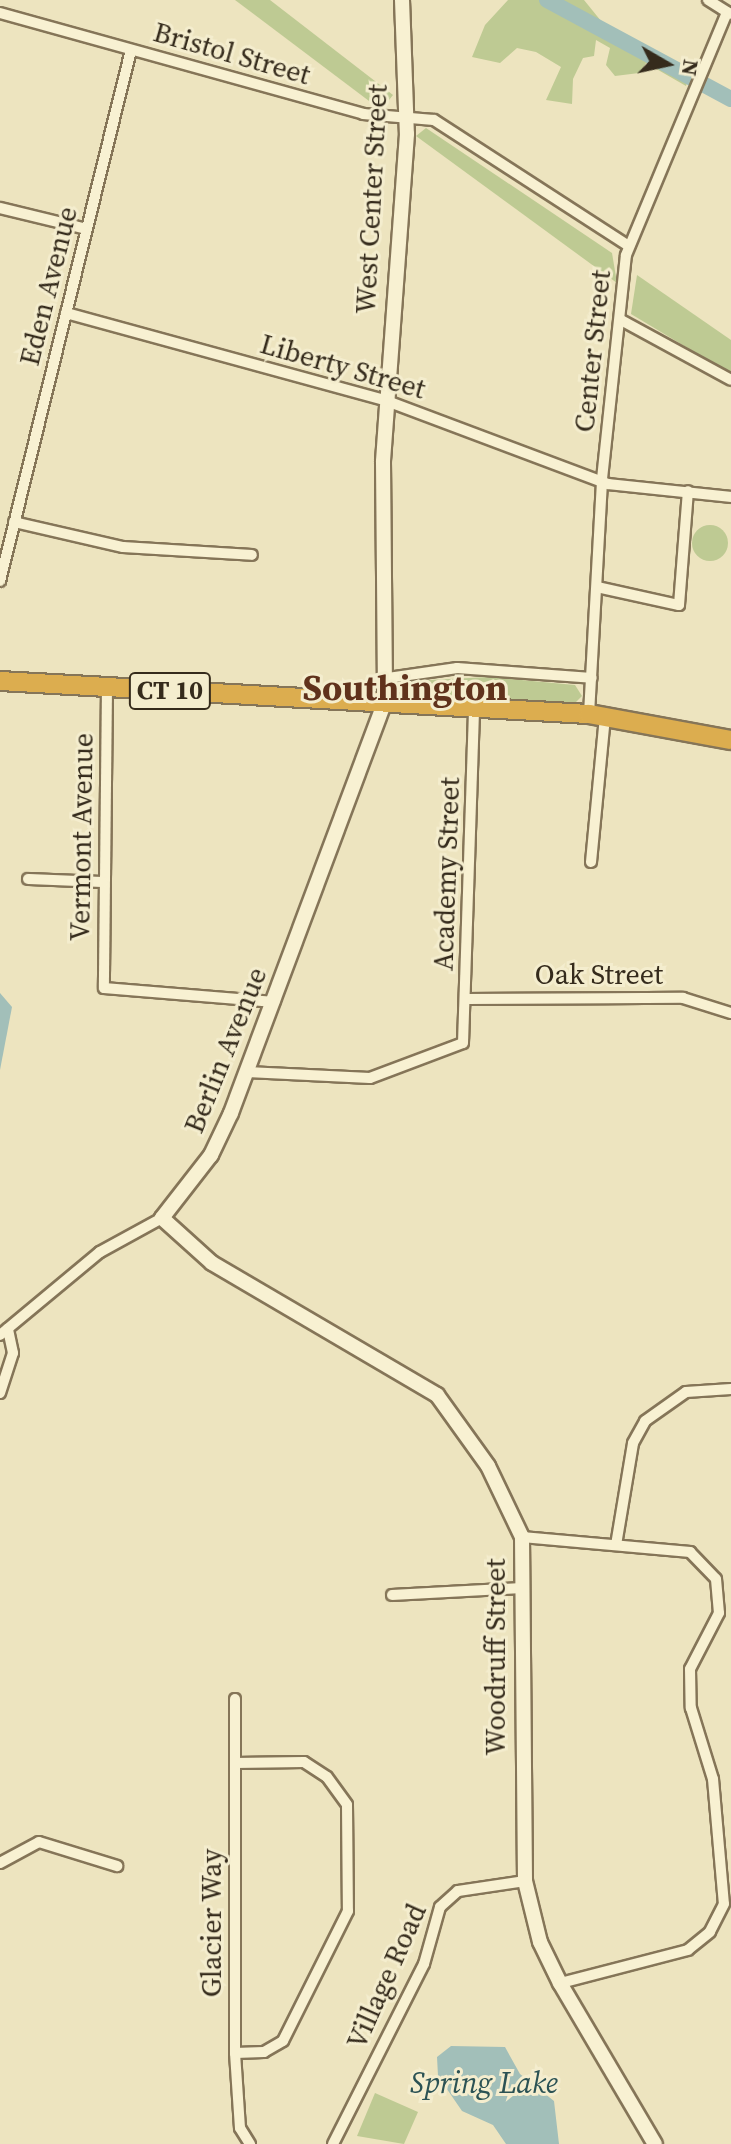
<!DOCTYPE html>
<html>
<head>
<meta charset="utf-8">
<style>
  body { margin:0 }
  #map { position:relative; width:731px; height:2144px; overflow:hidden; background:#ede4bf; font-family:"Source Serif 4",serif }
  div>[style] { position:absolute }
  .green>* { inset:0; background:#beca93 }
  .round { border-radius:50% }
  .water>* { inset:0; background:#a2bfb9 }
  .river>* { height:16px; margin:-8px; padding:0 8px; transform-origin:8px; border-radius:8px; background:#a2bfb9 }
  .roads { filter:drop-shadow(2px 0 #857558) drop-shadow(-2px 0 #857558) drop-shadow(0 2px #857558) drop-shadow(0 -2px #857558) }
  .street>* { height:10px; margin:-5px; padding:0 5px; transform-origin:5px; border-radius:5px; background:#f8f1d2 }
  .secondary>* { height:14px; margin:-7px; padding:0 7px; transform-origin:7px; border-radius:7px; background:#f8f1d2 }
  .highway>* { height:18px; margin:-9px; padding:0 9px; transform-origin:9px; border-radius:9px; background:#dcad4f }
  span { translate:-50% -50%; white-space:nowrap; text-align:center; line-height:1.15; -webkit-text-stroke:6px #f4edce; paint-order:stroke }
  .shield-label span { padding:2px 6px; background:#f4edce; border:2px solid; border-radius:6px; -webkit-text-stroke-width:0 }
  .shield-label { font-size:26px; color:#352b1c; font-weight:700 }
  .street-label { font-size:28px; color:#352b1c }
  .water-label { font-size:30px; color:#2b5254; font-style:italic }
  .district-label { font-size:36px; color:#60321c; font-weight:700 }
  .north { position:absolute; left:627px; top:24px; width:80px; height:80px; -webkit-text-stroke:6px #f4edce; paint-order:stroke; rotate:99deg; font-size:22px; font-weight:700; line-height:32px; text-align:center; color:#352b1c }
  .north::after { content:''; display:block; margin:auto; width:28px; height:36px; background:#352b1c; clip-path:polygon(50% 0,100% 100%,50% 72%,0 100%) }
</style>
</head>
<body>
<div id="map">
  <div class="green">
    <i style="clip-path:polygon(235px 0,270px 0,393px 95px,381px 110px)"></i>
    <i style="clip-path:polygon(508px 0,584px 0,610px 32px,690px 74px,686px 86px,646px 63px,639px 73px,615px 76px,606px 65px,610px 48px,596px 40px,594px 56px,583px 58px,573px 79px,572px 104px,546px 100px,561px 67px,536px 52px,517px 48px,500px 63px,472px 57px,485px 25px)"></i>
    <i style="clip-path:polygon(426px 128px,612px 253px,617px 283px,416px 136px)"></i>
    <i style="clip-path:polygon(637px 275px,731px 340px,731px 374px,631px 314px)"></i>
    <i class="round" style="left:692px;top:525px;width:36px;height:36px"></i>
    <i style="clip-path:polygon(489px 677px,575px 685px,582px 696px,574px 704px,401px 692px,410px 681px)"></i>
    <i style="clip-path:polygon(375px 2093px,418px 2112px,404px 2144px,357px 2136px)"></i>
  </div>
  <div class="water">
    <i style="clip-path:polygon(0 993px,12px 1007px,0 1070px)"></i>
    <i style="clip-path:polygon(451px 2046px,505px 2047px,520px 2074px,554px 2101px,559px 2144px,506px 2144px,493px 2125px,462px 2111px,438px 2076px,437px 2057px)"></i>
  </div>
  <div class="river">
    <i style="left:547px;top:0;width:209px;rotate:28.3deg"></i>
  </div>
  <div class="roads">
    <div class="street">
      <i style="left:708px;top:0;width:26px;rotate:32deg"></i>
      <i style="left:0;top:13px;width:377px;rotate:15.5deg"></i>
      <i style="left:363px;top:114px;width:71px;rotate:4.8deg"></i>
      <i style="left:434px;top:120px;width:230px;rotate:32.9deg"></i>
      <i style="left:0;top:208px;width:89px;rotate:13.6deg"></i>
      <i style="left:66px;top:313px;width:333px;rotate:15.3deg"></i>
      <i style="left:387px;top:401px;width:236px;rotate:20.6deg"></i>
      <i style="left:608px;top:484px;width:124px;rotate:6deg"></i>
      <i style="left:621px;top:320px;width:125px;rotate:28.6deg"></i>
      <i style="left:14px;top:522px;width:112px;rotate:12.9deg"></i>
      <i style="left:123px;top:547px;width:129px;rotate:3.5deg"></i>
      <i style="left:0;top:581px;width:547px;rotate:-76.14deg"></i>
      <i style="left:597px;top:587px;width:84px;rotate:12.4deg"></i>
      <i style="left:679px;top:605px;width:114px;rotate:-85.5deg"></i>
      <i style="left:388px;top:678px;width:70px;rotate:-8.2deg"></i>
      <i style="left:457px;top:668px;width:135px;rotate:4.2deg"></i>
      <i style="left:107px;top:688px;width:300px;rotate:90.6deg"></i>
      <i style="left:104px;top:988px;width:171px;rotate:4.7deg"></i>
      <i style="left:589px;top:714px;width:235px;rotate:-86.8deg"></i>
      <i style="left:602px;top:479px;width:225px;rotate:-83.9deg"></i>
      <i style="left:626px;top:255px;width:263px;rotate:-67.4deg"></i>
      <i style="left:591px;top:862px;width:147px;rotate:-84.5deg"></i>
      <i style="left:28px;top:879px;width:75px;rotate:2.3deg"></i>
      <i style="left:466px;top:999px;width:217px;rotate:-0.3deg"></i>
      <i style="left:683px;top:998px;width:50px;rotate:17.4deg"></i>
      <i style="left:247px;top:1072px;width:123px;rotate:2.8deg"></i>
      <i style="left:370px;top:1078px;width:99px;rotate:-20.6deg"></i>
      <i style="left:463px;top:1043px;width:335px;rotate:-88.1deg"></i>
      <i style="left:0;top:1335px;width:130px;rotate:-39.7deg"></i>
      <i style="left:100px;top:1252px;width:71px;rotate:-28.7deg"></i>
      <i style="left:0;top:1393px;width:42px;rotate:-72deg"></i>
      <i style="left:13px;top:1353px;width:25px;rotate:-102deg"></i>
      <i style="left:522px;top:1537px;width:169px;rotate:5.1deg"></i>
      <i style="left:690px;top:1552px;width:37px;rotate:46deg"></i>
      <i style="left:716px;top:1579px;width:34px;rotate:85deg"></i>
      <i style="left:719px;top:1613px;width:63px;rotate:117.4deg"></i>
      <i style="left:690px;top:1669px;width:39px;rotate:89deg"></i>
      <i style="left:691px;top:1708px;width:74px;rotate:72.8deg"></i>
      <i style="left:713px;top:1779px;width:125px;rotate:85deg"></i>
      <i style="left:724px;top:1904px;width:31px;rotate:117deg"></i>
      <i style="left:710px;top:1932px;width:28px;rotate:141deg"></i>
      <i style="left:688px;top:1950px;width:132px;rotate:165.5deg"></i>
      <i style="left:616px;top:1545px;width:103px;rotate:-80.5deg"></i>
      <i style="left:633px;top:1443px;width:25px;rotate:-61deg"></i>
      <i style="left:645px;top:1421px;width:50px;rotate:-35.3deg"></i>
      <i style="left:686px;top:1392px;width:45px;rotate:-3.8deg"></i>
      <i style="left:392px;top:1595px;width:130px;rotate:-3.1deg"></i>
      <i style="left:235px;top:1699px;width:354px;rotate:90deg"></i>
      <i style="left:235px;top:2053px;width:75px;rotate:86.2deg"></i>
      <i style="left:240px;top:2128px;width:19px;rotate:58deg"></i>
      <i style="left:235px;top:1763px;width:69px;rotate:-0.8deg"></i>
      <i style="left:304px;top:1762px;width:27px;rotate:33deg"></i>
      <i style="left:327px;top:1777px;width:34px;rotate:54deg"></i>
      <i style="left:347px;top:1805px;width:106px;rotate:89.5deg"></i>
      <i style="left:348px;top:1911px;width:145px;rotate:116.6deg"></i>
      <i style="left:283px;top:2041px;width:22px;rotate:150deg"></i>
      <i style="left:264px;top:2052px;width:29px;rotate:178deg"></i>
      <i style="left:0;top:1863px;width:44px;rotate:-28.3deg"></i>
      <i style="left:39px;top:1842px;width:82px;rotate:17.1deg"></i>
      <i style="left:333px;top:2144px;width:202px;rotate:-63.2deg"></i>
      <i style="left:424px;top:1964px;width:59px;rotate:-74.3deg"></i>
      <i style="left:440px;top:1907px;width:24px;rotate:-42deg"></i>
      <i style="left:458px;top:1891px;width:68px;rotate:-8.5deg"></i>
    </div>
    <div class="secondary">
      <i style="left:402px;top:0;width:134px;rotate:87.9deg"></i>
      <i style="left:407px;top:134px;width:329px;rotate:94.2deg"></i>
      <i style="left:383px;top:462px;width:239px;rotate:89.5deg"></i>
      <i style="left:385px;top:701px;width:440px;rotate:110.5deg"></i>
      <i style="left:231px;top:1113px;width:47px;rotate:115.5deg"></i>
      <i style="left:211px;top:1155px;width:80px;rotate:127.9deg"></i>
      <i style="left:162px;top:1218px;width:67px;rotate:42deg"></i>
      <i style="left:212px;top:1263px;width:261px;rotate:30.4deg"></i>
      <i style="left:437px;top:1395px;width:87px;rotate:54.3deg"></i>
      <i style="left:488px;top:1466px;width:79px;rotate:64.4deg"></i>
      <i style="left:522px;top:1537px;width:344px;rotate:89.5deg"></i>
      <i style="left:525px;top:1881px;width:63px;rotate:76.2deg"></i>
      <i style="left:540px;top:1942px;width:46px;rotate:64deg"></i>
      <i style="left:560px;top:1983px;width:187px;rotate:59.5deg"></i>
    </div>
    <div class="highway">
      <i style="left:0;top:681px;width:590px;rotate:3.21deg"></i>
      <i style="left:589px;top:714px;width:144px;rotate:10.4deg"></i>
    </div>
  </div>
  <div class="shield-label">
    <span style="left:170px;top:691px">CT 10</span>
  </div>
  <div class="street-label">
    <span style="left:232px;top:53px;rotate:16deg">Bristol Street</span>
    <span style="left:371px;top:199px;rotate:-87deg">West Center Street</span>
    <span style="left:48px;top:286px;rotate:-76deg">Eden Avenue</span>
    <span style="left:592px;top:351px;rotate:-84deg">Center Street</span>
    <span style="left:343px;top:366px;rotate:16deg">Liberty Street</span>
    <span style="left:81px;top:837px;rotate:-89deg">Vermont Avenue</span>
    <span style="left:446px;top:874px;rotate:-88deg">Academy Street</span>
    <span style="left:599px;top:974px">Oak Street</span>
    <span style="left:225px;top:1050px;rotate:-68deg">Berlin Avenue</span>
    <span style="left:495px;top:1657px;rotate:-90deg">Woodruff Street</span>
    <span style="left:211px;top:1923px;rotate:-90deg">Glacier Way</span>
    <span style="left:386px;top:1976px;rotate:-66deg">Village Road</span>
  </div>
  <div class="water-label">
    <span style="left:484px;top:2083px">Spring Lake</span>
  </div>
  <div class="district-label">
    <span style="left:405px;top:688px">Southington</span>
  </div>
  <div class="north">N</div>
</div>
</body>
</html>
